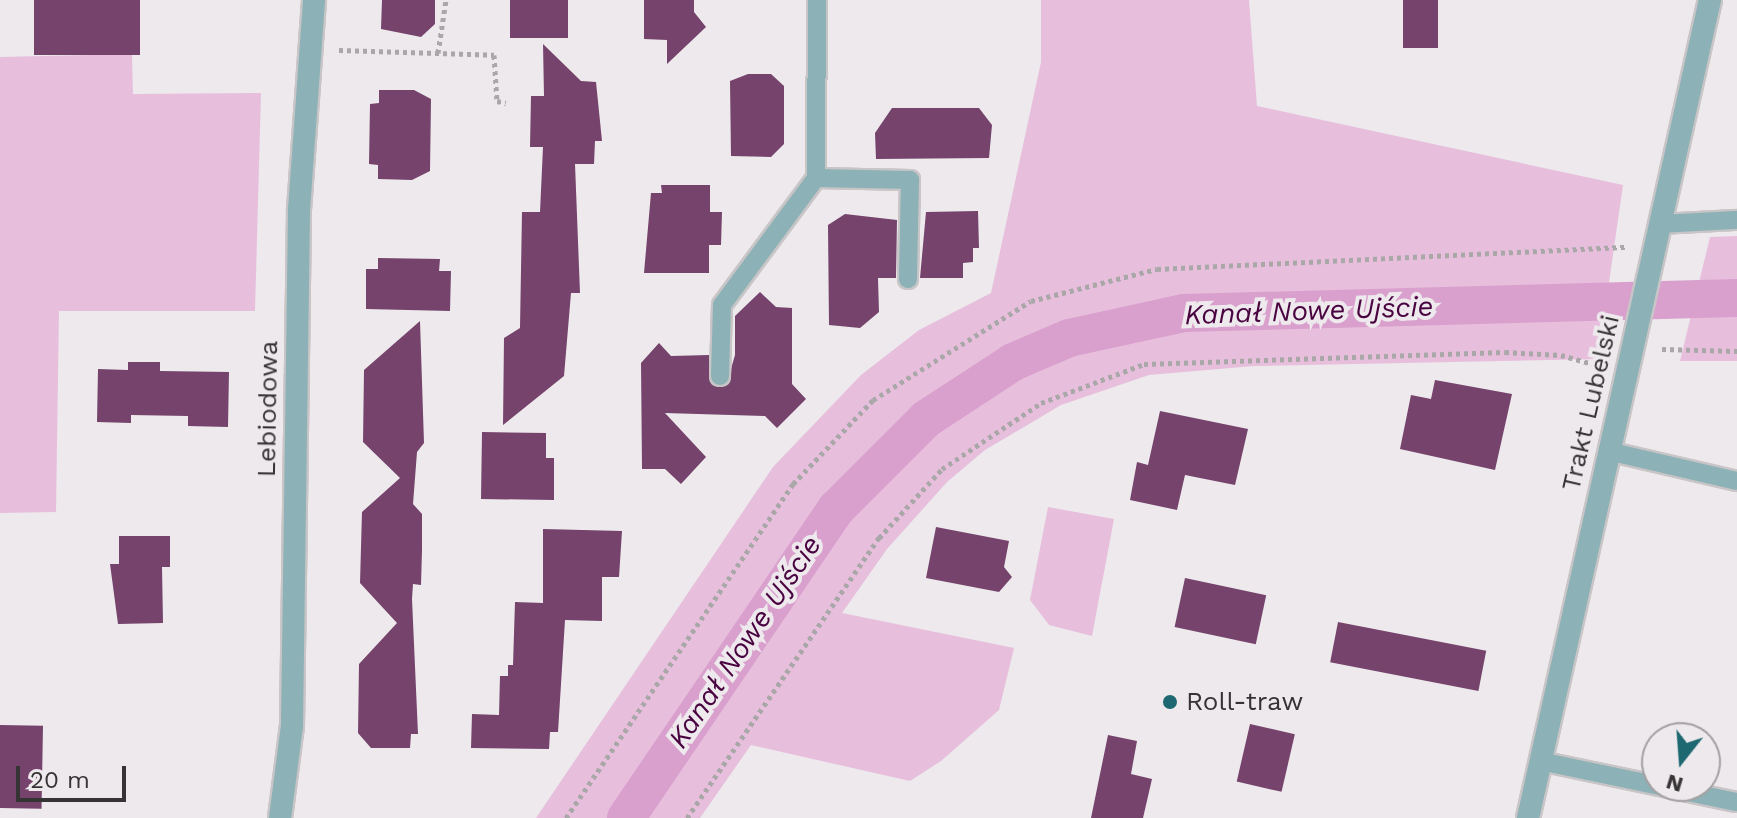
<!DOCTYPE html>
<html>
<head>
<meta charset="utf-8">
<style>
  body { margin:0 }
  #map { position:relative; width:1737px; height:818px; overflow:hidden; background:#ede9ec; font-family:"Work Sans",sans-serif }
  div>[style] { position:absolute }
  .green>* { inset:0; background:#e7bfdd }
  .canal>* { height:38px; margin:-19px; padding:0 19px; transform-origin:19px; border-radius:19px; background:#daa0cd }
  .building>* { inset:0; background:#75436c; transform-origin:0 0 }
  .path>* { height:5px; margin-top:-2.5px; transform-origin:0; background:repeating-linear-gradient(90deg,#aaa7a9 0 4px,transparent 0 8px) }
  .roads { filter:drop-shadow(2px 0 #c8c5c7) drop-shadow(-2px 0 #c8c5c7) drop-shadow(0 2px #c8c5c7) drop-shadow(0 -2px #c8c5c7) }
  .service>* { height:18px; margin:-9px; padding:0 9px; transform-origin:9px; border-radius:9px; background:#8cb1b6 }
  .minor>* { height:22px; margin:-11px; padding:0 11px; transform-origin:11px; border-radius:11px; background:#8cb1b6 }
  .tertiary>* { height:22px; margin:-11px; padding:0 11px; transform-origin:11px; border-radius:11px; background:#8cb1b6 }
  .dots>* { width:22px; height:22px; translate:-50% -50%; box-sizing:border-box; border:4px solid #ede9ec; border-radius:50% }
  span { translate:-50% -50%; white-space:nowrap; text-align:center; line-height:1.15; -webkit-text-stroke:8px #ede9ec; paint-order:stroke }
  .street-label { font-size:26px; color:#353334 }
  .poi-label { font-size:26px; color:#353334 }
  .left { translate:0 -50%; text-align:left }
  .water-label { font-size:28px; color:#490340; font-style:italic }
  .north { position:absolute; left:1641px; top:722px; width:80px; height:80px; box-sizing:border-box; background:#ede9ec; border:2px solid #a3a0a2; border-radius:50%; rotate:197deg; font-size:22px; font-weight:700; line-height:32px; text-align:center; color:#353334 }
  .north::after { content:''; display:block; margin:auto; width:28px; height:36px; background:#1d6871; clip-path:polygon(50% 0,100% 100%,50% 72%,0 100%) }
  .scale { position:absolute; left:16px; top:766px; width:110px; height:36px; box-sizing:border-box; border:4px solid #353334; border-top:0; padding-left:10px; font-size:24px; line-height:28px; white-space:nowrap; color:#353334; -webkit-text-stroke:6px #ede9ec; paint-order:stroke }
</style>
</head>
<body>
<div id="map">
  <div class="green">
    <i style="clip-path:polygon(1041px 0,1249px 0,1257px 106px,1623px 185px,1598px 359px,1254px 366px,1149px 375px,1061px 405px,985px 450px,947px 482px,887px 549px,842px 613px,1014px 648px,999px 710px,941px 761px,910px 781px,751px 745px,700px 818px,536px 818px,773px 467px,861px 375px,919px 330px,991px 293px,1041px 62px)"></i>
    <i style="clip-path:polygon(132px 54px,133px 94px,261px 93px,255px 311px,59px 311px,56px 512px,0 513px,0 57px)"></i>
    <i style="clip-path:polygon(1737px 236px,1737px 361px,1680px 361px,1710px 237px)"></i>
    <i style="clip-path:polygon(1048px 507px,1114px 519px,1092px 636px,1049px 625px,1030px 600px)"></i>
  </div>
  <div class="canal">
    <i style="left:626px;top:818px;width:374px;rotate:-55.8deg"></i>
    <i style="left:836px;top:509px;width:127px;rotate:-45deg"></i>
    <i style="left:926px;top:419px;width:104px;rotate:-33.2deg"></i>
    <i style="left:1013px;top:362px;width:61px;rotate:-23.2deg"></i>
    <i style="left:1069px;top:338px;width:118px;rotate:-12.3deg"></i>
    <i style="left:1184px;top:313px;width:553px;rotate:-1.55deg"></i>
  </div>
  <div class="building">
    <i style="left:34px;top:0;width:106px;height:55px"></i>
    <i style="clip-path:polygon(382px 0,435px 0,435px 24px,421px 37px,381px 29px)"></i>
    <i style="left:510px;top:0;width:58px;height:38px"></i>
    <i style="clip-path:polygon(644px 0,694px 0,694px 12px,706px 27px,667px 64px,667px 40px,644px 39px)"></i>
    <i style="left:1403px;top:0;width:35px;height:48px"></i>
    <i style="clip-path:polygon(543px 44px,581px 81px,596px 82px,602px 141px,595px 141px,594px 164px,575px 164px,580px 293px,571px 293px,564px 376px,503px 425px,504px 338px,520px 328px,522px 212px,540px 212px,543px 147px,530px 147px,531px 96px,544px 96px)"></i>
    <i style="clip-path:polygon(748px 74px,771px 74px,784px 86px,784px 144px,771px 157px,731px 156px,730px 81px)"></i>
    <i style="clip-path:polygon(379px 90px,414px 90px,431px 99px,430px 171px,412px 180px,378px 179px,378px 165px,369px 164px,370px 104px,379px 103px)"></i>
    <i style="clip-path:polygon(892px 108px,979px 108px,992px 125px,989px 158px,876px 159px,875px 133px)"></i>
    <i style="clip-path:polygon(661px 185px,710px 185px,710px 212px,722px 212px,721px 245px,709px 245px,709px 273px,644px 273px,651px 193px,662px 193px)"></i>
    <i style="clip-path:polygon(978px 211px,979px 248px,973px 248px,973px 262px,963px 263px,963px 278px,920px 278px,926px 212px)"></i>
    <i style="clip-path:polygon(845px 214px,897px 220px,896px 278px,878px 278px,879px 312px,860px 328px,829px 325px,828px 225px)"></i>
    <i style="clip-path:polygon(378px 258px,440px 259px,439px 271px,451px 271px,450px 311px,366px 309px,366px 269px,378px 269px)"></i>
    <i style="clip-path:polygon(760px 292px,776px 307px,792px 308px,792px 384px,806px 399px,777px 428px,765px 416px,665px 413px,706px 457px,681px 484px,665px 469px,642px 469px,641px 363px,659px 343px,671px 356px,709px 355px,710px 382px,726px 386px,735px 355px,735px 316px)"></i>
    <i style="clip-path:polygon(420px 321px,424px 443px,417px 452px,413px 504px,422px 514px,422px 550px,421px 585px,413px 584px,412px 599px,418px 734px,411px 734px,410px 748px,371px 748px,358px 733px,359px 664px,397px 623px,360px 583px,362px 512px,400px 478px,363px 442px,364px 370px)"></i>
    <i style="clip-path:polygon(128px 362px,160px 362px,160px 371px,229px 372px,228px 427px,188px 426px,188px 416px,131px 415px,131px 423px,97px 422px,98px 369px,128px 370px)"></i>
    <i style="clip-path:polygon(1435px 380px,1512px 394px,1495px 470px,1400px 449px,1411px 395px,1431px 399px)"></i>
    <i style="clip-path:polygon(1160px 411px,1248px 429px,1235px 485px,1185px 475px,1177px 510px,1130px 500px,1137px 462px,1148px 465px)"></i>
    <i style="clip-path:polygon(482px 432px,546px 433px,546px 458px,554px 458px,554px 500px,481px 499px)"></i>
    <i style="clip-path:polygon(936px 527px,1009px 541px,1004px 567px,1012px 577px,999px 592px,926px 578px)"></i>
    <i style="clip-path:polygon(543px 529px,622px 531px,619px 577px,602px 577px,602px 621px,565px 620px,558px 732px,550px 732px,549px 749px,471px 748px,472px 714px,499px 715px,500px 676px,508px 676px,508px 665px,513px 665px,515px 602px,543px 603px)"></i>
    <i style="clip-path:polygon(119px 536px,170px 536px,170px 567px,162px 567px,163px 623px,118px 624px,110px 564px,119px 564px)"></i>
    <i style="left:1185px;top:578px;width:83px;height:50px;rotate:12deg"></i>
    <i style="left:1338px;top:622px;width:151px;height:41px;rotate:11deg"></i>
    <i style="left:1250px;top:724px;width:46px;height:59px;rotate:13deg"></i>
    <i style="left:0;top:725px;width:43px;height:83px;rotate:1deg"></i>
    <i style="clip-path:polygon(1108px 735px,1137px 741px,1131px 774px,1152px 779px,1143px 818px,1091px 818px)"></i>
  </div>
  <div class="path">
    <i style="left:339px;top:50px;width:155px;rotate:1.8deg"></i>
    <i style="left:494px;top:55px;width:46px;rotate:86.3deg"></i>
    <i style="left:497px;top:101px;width:9px;rotate:13deg"></i>
    <i style="left:438px;top:53px;width:54px;rotate:-81.4deg"></i>
    <i style="left:1662px;top:349px;width:75px;rotate:1.5deg"></i>
    <i style="left:566px;top:818px;width:404px;rotate:-55.8deg"></i>
    <i style="left:793px;top:484px;width:116px;rotate:-46.4deg"></i>
    <i style="left:873px;top:400px;width:186px;rotate:-32.1deg"></i>
    <i style="left:1031px;top:301px;width:130px;rotate:-14.3deg"></i>
    <i style="left:1157px;top:269px;width:471px;rotate:-2.7deg"></i>
    <i style="left:687px;top:818px;width:340px;rotate:-55.6deg"></i>
    <i style="left:879px;top:538px;width:93px;rotate:-47.6deg"></i>
    <i style="left:942px;top:469px;width:119px;rotate:-33.7deg"></i>
    <i style="left:1041px;top:403px;width:110px;rotate:-20.7deg"></i>
    <i style="left:1144px;top:364px;width:361px;rotate:-1.9deg"></i>
    <i style="left:1505px;top:352px;width:56px;rotate:3.1deg"></i>
    <i style="left:1561px;top:355px;width:41px;rotate:15.8deg"></i>
  </div>
  <div class="roads">
    <div class="service">
      <i style="left:816px;top:178px;width:94px;rotate:1.2deg"></i>
      <i style="left:910px;top:180px;width:99px;rotate:91.2deg"></i>
      <i style="left:1660px;top:224px;width:77px;rotate:-3deg"></i>
      <i style="left:720px;top:376px;width:71px;rotate:-88.4deg"></i>
      <i style="left:722px;top:305px;width:158px;rotate:-53.5deg"></i>
      <i style="left:816px;top:178px;width:178px;rotate:-89.7deg"></i>
      <i style="left:1608px;top:451px;width:132px;rotate:13.1deg"></i>
      <i style="left:1540px;top:761px;width:201px;rotate:11.8deg"></i>
    </div>
    <div class="minor">
      <i style="left:280px;top:818px;width:93px;rotate:-82.6deg"></i>
      <i style="left:292px;top:726px;width:516px;rotate:-89.22deg"></i>
      <i style="left:299px;top:210px;width:211px;rotate:-85.9deg"></i>
    </div>
    <div class="tertiary">
      <i style="left:1528px;top:818px;width:838px;rotate:-77.46deg"></i>
    </div>
  </div>
  <div class="dots">
    <i style="left:1170px;top:702px;background:#1d6871"></i>
  </div>
  <div class="street-label">
    <span style="left:1591px;top:403px;rotate:-77deg">Trakt Lubelski</span>
    <span style="left:268px;top:409px;rotate:-89deg">Lebiodowa</span>
  </div>
  <div class="poi-label">
    <span class="left" style="left:1186px;top:702px">Roll-traw</span>
  </div>
  <div class="water-label">
    <span style="left:1309px;top:311px;rotate:-2deg">Kanał Nowe Ujście</span>
    <span style="left:745px;top:642px;rotate:-56deg">Kanał Nowe Ujście</span>
  </div>
  <div class="north">N</div>
  <div class="scale">20 m</div>
</div>
</body>
</html>
